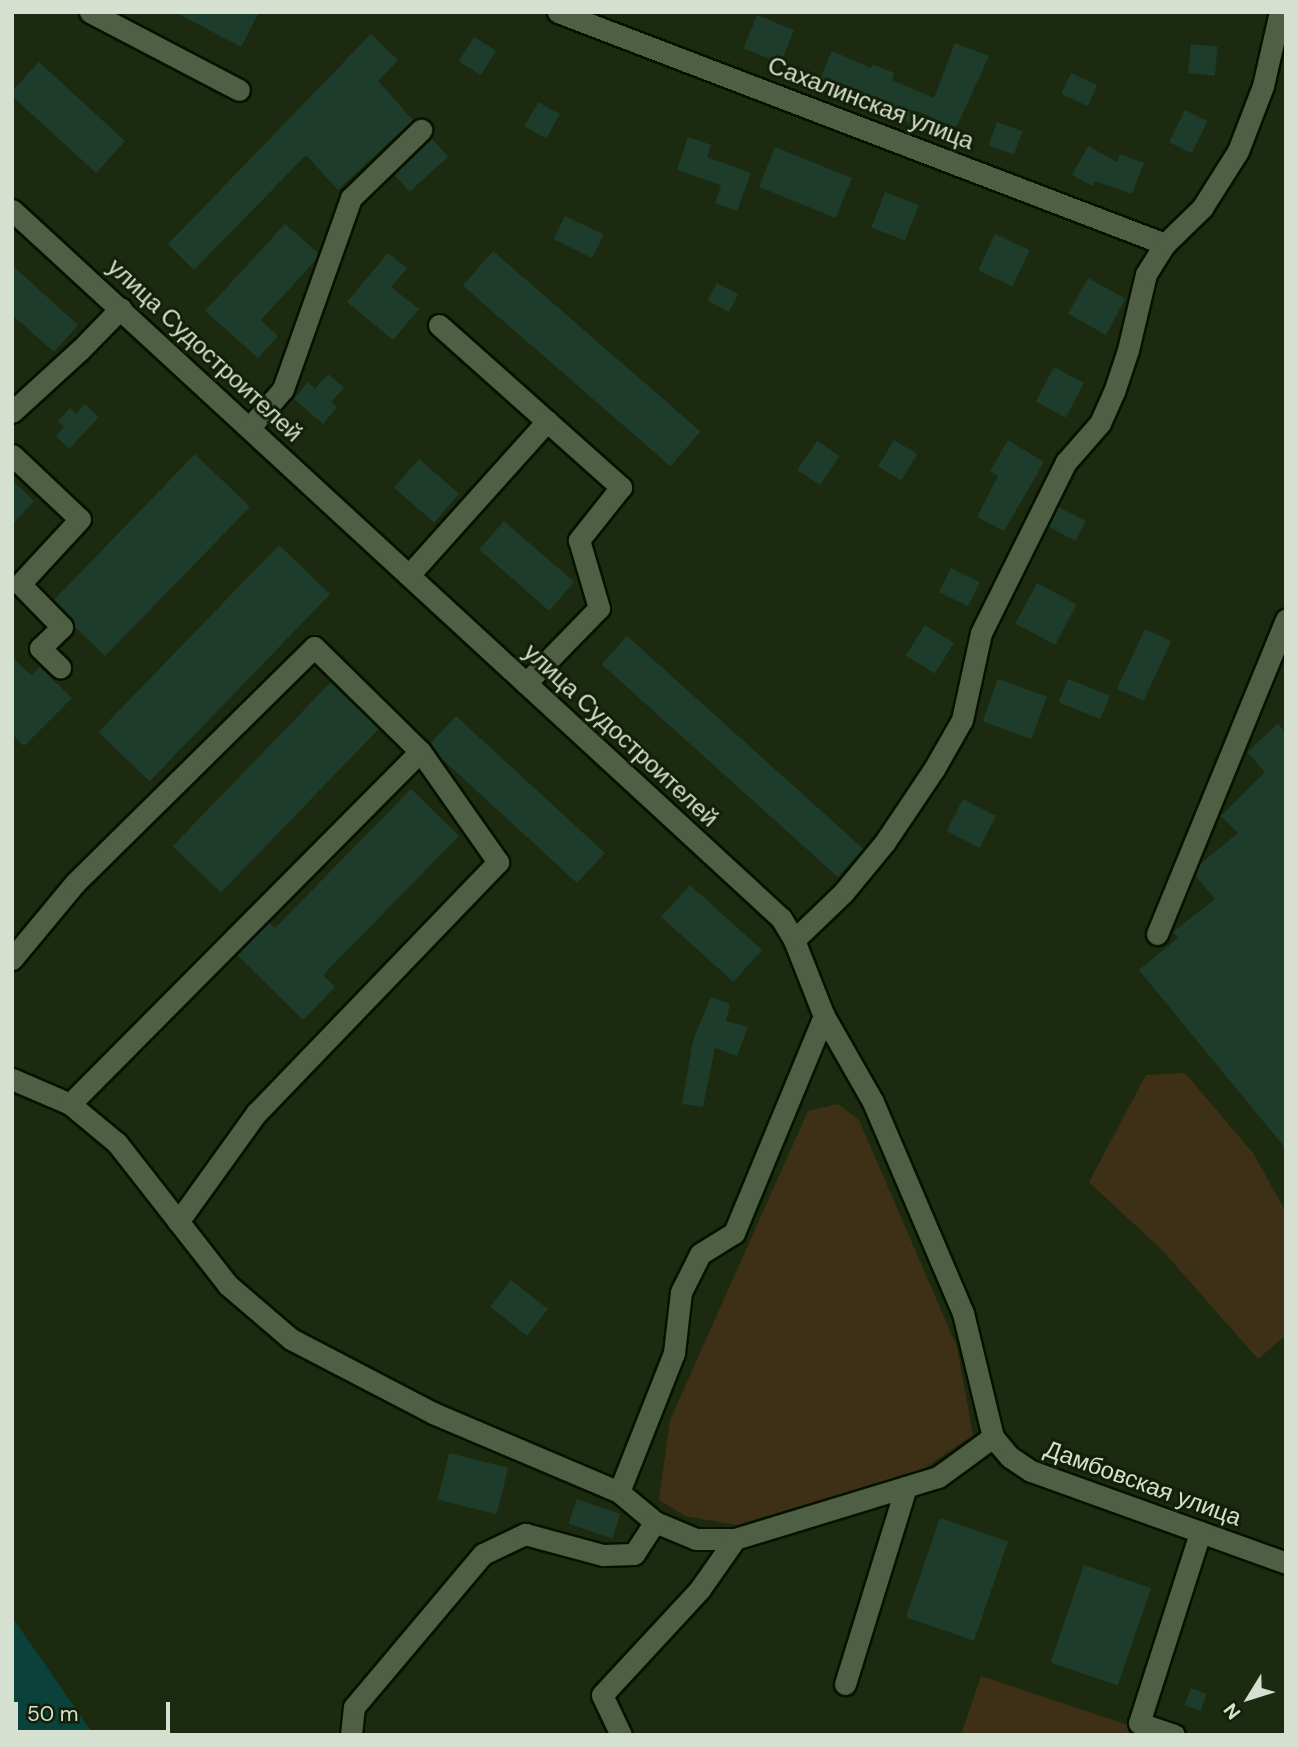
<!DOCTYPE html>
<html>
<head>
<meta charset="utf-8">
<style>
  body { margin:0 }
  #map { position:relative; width:1298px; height:1747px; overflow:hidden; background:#1c2a10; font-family:"DM Sans",sans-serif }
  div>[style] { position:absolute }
  .green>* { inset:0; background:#3e3017 }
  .water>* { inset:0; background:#0a413b }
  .building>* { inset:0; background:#1e3c2b; transform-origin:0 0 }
  .roads { filter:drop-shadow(2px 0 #061200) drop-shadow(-2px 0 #061200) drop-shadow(0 2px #061200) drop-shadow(0 -2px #061200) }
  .minor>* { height:21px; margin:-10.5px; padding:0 10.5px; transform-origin:10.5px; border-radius:10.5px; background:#4f5f43 }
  span { translate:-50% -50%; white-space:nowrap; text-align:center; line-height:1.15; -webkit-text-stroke:6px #132007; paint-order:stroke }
  .street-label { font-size:24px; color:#d6e0d0 }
  .frame { position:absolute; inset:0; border:14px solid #d6e0d0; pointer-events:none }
  .north { position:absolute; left:1214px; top:1663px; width:70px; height:70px; -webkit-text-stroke:5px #132007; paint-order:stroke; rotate:232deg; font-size:19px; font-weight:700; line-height:28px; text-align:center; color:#d6e0d0 }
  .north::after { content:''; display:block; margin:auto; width:24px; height:32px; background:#d6e0d0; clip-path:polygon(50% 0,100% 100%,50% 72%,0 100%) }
  .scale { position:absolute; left:14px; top:1702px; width:156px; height:32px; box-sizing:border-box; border:4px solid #d6e0d0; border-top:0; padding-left:9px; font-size:21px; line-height:24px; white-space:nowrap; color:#d6e0d0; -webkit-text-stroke:5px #132007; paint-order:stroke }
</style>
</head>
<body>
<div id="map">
  <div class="green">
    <i style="clip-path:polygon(1185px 1073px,1253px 1153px,1286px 1212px,1286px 1335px,1258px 1359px,1163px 1251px,1089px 1182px,1146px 1075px)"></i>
    <i style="clip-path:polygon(838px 1104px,859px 1120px,957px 1347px,973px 1435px,922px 1470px,737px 1525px,685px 1516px,659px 1500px,670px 1420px,808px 1111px)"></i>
    <i style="clip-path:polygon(981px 1676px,1131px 1726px,1128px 1735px,961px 1735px)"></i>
  </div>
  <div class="water">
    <i style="clip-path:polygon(12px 1617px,94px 1735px,12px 1735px)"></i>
  </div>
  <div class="building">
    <i style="clip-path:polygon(175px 12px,259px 12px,241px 47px)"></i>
    <i style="left:757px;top:15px;width:40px;height:36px;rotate:22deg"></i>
    <i style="clip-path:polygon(371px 34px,398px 60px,378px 81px,413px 120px,338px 190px,306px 155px,194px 270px,168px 244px)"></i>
    <i style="left:474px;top:37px;width:26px;height:29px;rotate:32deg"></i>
    <i style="clip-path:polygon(955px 43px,989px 56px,956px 128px,917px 111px,912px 124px,858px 100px,860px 96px,820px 79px,832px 51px,871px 68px,872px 64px,894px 73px,892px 80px,934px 98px)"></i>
    <i style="left:1191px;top:44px;width:27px;height:29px;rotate:6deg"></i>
    <i style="clip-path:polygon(39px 62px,125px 141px,96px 173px,12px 96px,12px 91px)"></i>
    <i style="left:1071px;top:73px;width:29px;height:23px;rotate:25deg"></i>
    <i style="left:538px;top:102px;width:25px;height:28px;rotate:29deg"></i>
    <i style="left:1185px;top:110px;width:25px;height:36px;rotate:26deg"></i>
    <i style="left:997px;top:122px;width:27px;height:25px;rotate:20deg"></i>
    <i style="clip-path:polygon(688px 137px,711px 145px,707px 157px,751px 173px,737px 211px,715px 203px,721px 185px,677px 170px)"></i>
    <i style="left:432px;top:139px;width:24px;height:52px;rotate:48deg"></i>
    <i style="clip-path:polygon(1088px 146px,1117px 162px,1120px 154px,1144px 163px,1132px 194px,1095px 181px,1092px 186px,1072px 175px)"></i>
    <i style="left:775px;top:147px;width:83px;height:43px;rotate:22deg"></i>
    <i style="left:885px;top:192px;width:36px;height:38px;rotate:21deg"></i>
    <i style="left:565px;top:216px;width:43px;height:26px;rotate:26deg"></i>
    <i style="clip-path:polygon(285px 224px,318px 253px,314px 262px,261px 320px,278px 336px,258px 358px,205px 311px)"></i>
    <i style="left:995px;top:234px;width:38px;height:40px;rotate:25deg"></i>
    <i style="left:493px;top:251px;width:275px;height:46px;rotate:41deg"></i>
    <i style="clip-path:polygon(388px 253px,407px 268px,391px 287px,419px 309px,393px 340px,347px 302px)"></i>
    <i style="clip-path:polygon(12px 265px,78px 325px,54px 352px,12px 315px)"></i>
    <i style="left:1088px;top:278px;width:43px;height:41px;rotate:29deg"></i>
    <i style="left:717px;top:283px;width:24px;height:20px;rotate:28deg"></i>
    <i style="left:1054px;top:367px;width:34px;height:39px;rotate:28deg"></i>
    <i style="clip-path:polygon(328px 374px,344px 388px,331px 402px,337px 407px,323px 424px,294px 399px,308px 382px,315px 389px)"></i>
    <i style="clip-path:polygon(85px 404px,99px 417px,69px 449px,56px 436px,64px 427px,58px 421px,70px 408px,76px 414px)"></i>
    <i style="left:894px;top:440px;width:27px;height:31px;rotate:31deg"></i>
    <i style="clip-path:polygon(1008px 440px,1044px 462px,1004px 531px,977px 517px,998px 476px,990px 471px)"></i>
    <i style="left:817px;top:441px;width:27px;height:35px;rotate:34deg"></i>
    <i style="clip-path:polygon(195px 454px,250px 507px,105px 656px,75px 627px,71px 618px,54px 600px)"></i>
    <i style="left:419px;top:459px;width:53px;height:38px;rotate:41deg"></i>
    <i style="clip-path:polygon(12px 480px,34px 501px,12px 525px)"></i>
    <i style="left:1058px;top:507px;width:31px;height:22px;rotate:27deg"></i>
    <i style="left:504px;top:521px;width:93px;height:38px;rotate:41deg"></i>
    <i style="left:279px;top:545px;width:71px;height:260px;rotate:44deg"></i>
    <i style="left:951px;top:568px;width:32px;height:27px;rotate:26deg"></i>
    <i style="left:1037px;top:583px;width:45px;height:46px;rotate:28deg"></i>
    <i style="left:925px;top:625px;width:34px;height:36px;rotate:32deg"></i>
    <i style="left:1145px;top:629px;width:29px;height:66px;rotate:25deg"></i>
    <i style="left:627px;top:636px;width:318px;height:38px;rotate:42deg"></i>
    <i style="clip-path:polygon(12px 657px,31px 675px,40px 667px,72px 698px,24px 746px,12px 734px)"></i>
    <i style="left:998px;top:679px;width:52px;height:45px;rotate:20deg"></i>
    <i style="left:1068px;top:679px;width:45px;height:25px;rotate:22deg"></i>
    <i style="left:331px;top:682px;width:67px;height:228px;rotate:44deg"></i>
    <i style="clip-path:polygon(456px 716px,605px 853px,577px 883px,442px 759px,431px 743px)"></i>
    <i style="clip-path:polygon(1278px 724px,1286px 733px,1286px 1149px,1139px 970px,1178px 938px,1173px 932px,1215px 899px,1195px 875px,1199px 865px,1238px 833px,1221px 816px,1265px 772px,1247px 752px)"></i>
    <i style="clip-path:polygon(411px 789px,459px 836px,323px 975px,335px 987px,303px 1020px,237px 955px,269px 922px,275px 928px)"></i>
    <i style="left:963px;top:799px;width:37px;height:36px;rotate:27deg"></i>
    <i style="left:690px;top:885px;width:97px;height:43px;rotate:42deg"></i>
    <i style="clip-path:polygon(711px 997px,730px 1004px,726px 1021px,748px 1027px,737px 1056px,715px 1048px,703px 1107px,682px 1104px,693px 1040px)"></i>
    <i style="left:511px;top:1280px;width:47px;height:34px;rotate:38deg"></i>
    <i style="left:449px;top:1453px;width:61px;height:48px;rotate:14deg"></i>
    <i style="left:577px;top:1499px;width:46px;height:26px;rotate:19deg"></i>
    <i style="left:940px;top:1518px;width:72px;height:105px;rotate:19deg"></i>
    <i style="left:1084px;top:1565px;width:71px;height:103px;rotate:19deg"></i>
    <i style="left:1191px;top:1688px;width:17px;height:18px;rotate:21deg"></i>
  </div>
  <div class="roads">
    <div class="minor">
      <i style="left:90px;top:12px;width:168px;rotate:27.6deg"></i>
      <i style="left:558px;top:12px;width:650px;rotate:20.92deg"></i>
      <i style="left:12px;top:210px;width:1045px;rotate:42.64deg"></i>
      <i style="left:781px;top:918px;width:26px;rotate:59deg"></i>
      <i style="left:794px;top:940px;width:82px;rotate:68.5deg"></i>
      <i style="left:824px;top:1016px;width:99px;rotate:60.3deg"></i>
      <i style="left:873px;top:1102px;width:229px;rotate:66.9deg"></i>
      <i style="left:963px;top:1313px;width:128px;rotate:76.4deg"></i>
      <i style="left:993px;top:1437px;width:26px;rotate:50deg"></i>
      <i style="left:1010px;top:1457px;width:25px;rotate:34deg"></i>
      <i style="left:1031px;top:1471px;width:271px;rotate:19.8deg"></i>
      <i style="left:439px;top:325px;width:244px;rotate:41.7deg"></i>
      <i style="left:621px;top:487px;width:68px;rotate:128.4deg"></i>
      <i style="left:579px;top:540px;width:71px;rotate:73.6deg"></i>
      <i style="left:599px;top:608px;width:105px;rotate:134.2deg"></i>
      <i style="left:12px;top:412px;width:93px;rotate:-42.4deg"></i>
      <i style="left:81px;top:349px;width:57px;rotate:-45.7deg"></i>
      <i style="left:250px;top:427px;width:50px;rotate:-49deg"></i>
      <i style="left:283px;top:389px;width:203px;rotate:-70.4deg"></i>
      <i style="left:351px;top:198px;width:98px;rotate:-44.2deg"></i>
      <i style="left:12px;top:455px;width:93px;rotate:43.3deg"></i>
      <i style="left:80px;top:519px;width:88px;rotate:132.7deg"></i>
      <i style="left:20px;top:584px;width:60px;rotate:45.7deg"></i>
      <i style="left:62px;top:627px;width:30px;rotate:136deg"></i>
      <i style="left:40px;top:648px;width:28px;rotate:44deg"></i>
      <i style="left:409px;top:575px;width:207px;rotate:-48.1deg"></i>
      <i style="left:1157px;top:934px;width:340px;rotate:-67.7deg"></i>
      <i style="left:794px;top:940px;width:68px;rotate:-43.8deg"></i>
      <i style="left:843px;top:893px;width:66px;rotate:-50.5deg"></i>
      <i style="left:885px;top:842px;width:88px;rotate:-56.1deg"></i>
      <i style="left:934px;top:769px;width:56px;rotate:-60.3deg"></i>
      <i style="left:962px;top:720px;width:89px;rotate:-77.7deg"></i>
      <i style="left:981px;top:633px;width:191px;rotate:-63.6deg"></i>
      <i style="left:1066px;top:462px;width:52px;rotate:-48.9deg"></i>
      <i style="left:1100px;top:423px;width:34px;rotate:-66deg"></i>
      <i style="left:1114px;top:392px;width:44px;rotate:-71.6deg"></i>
      <i style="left:1128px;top:350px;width:78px;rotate:-76.7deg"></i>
      <i style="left:1146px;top:274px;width:36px;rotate:-58deg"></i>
      <i style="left:1165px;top:244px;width:52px;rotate:-44.2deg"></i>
      <i style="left:1202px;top:208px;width:67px;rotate:-57.7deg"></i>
      <i style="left:1238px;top:151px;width:70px;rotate:-69deg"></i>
      <i style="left:1263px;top:86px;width:76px;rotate:-77.1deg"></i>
      <i style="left:12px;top:959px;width:99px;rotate:-50.3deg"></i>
      <i style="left:75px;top:883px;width:336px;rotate:-44.6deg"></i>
      <i style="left:314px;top:647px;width:148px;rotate:44.5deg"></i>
      <i style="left:420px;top:751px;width:136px;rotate:54.9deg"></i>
      <i style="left:498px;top:862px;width:347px;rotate:133.9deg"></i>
      <i style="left:257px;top:1112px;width:135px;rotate:125.7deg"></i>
      <i style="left:12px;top:1079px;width:63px;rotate:23.3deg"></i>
      <i style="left:70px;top:1104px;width:61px;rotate:39.7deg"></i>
      <i style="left:117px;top:1143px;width:180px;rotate:52deg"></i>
      <i style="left:228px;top:1285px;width:83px;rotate:40.6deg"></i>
      <i style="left:291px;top:1339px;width:160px;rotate:27.5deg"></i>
      <i style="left:433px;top:1413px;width:202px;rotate:23deg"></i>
      <i style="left:619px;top:1492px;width:47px;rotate:39.8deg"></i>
      <i style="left:655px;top:1522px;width:44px;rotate:22.5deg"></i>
      <i style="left:696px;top:1539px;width:39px"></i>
      <i style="left:735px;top:1539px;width:212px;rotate:-17deg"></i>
      <i style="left:938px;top:1477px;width:68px;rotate:-36deg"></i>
      <i style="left:70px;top:1104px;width:497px;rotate:-45.2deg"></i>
      <i style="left:619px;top:1492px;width:149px;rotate:-68.4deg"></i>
      <i style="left:674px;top:1353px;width:61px;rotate:-83.5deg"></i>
      <i style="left:681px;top:1292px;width:42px;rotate:-63.4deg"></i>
      <i style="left:700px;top:1254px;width:40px;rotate:-32deg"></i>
      <i style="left:734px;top:1233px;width:235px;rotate:-67.5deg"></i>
      <i style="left:845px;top:1684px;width:206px;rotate:-72.8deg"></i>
      <i style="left:351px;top:1735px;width:28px;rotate:-84deg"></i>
      <i style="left:354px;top:1707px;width:200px;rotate:-49.9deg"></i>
      <i style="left:483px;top:1554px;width:47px;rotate:-25.5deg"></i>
      <i style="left:525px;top:1534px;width:81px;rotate:15.1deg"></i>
      <i style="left:603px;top:1555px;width:31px;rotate:-2deg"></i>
      <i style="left:634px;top:1554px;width:38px;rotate:-57deg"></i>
      <i style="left:621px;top:1735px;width:44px;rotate:-115.4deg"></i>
      <i style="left:602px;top:1695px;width:144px;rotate:-47.2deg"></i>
      <i style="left:700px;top:1589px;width:61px;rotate:-55deg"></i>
      <i style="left:1174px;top:1735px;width:37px;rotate:-161deg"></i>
      <i style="left:1139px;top:1723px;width:200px;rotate:-72.2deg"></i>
    </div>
  </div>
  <div class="street-label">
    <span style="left:871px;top:103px;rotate:21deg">Сахалинская улица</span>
    <span style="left:205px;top:350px;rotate:43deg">улица Судостроителей</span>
    <span style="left:621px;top:735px;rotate:43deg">улица Судостроителей</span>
    <span style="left:1143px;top:1483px;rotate:20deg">Дамбовская улица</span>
  </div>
  <div class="frame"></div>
  <div class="north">N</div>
  <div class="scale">50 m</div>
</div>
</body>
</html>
